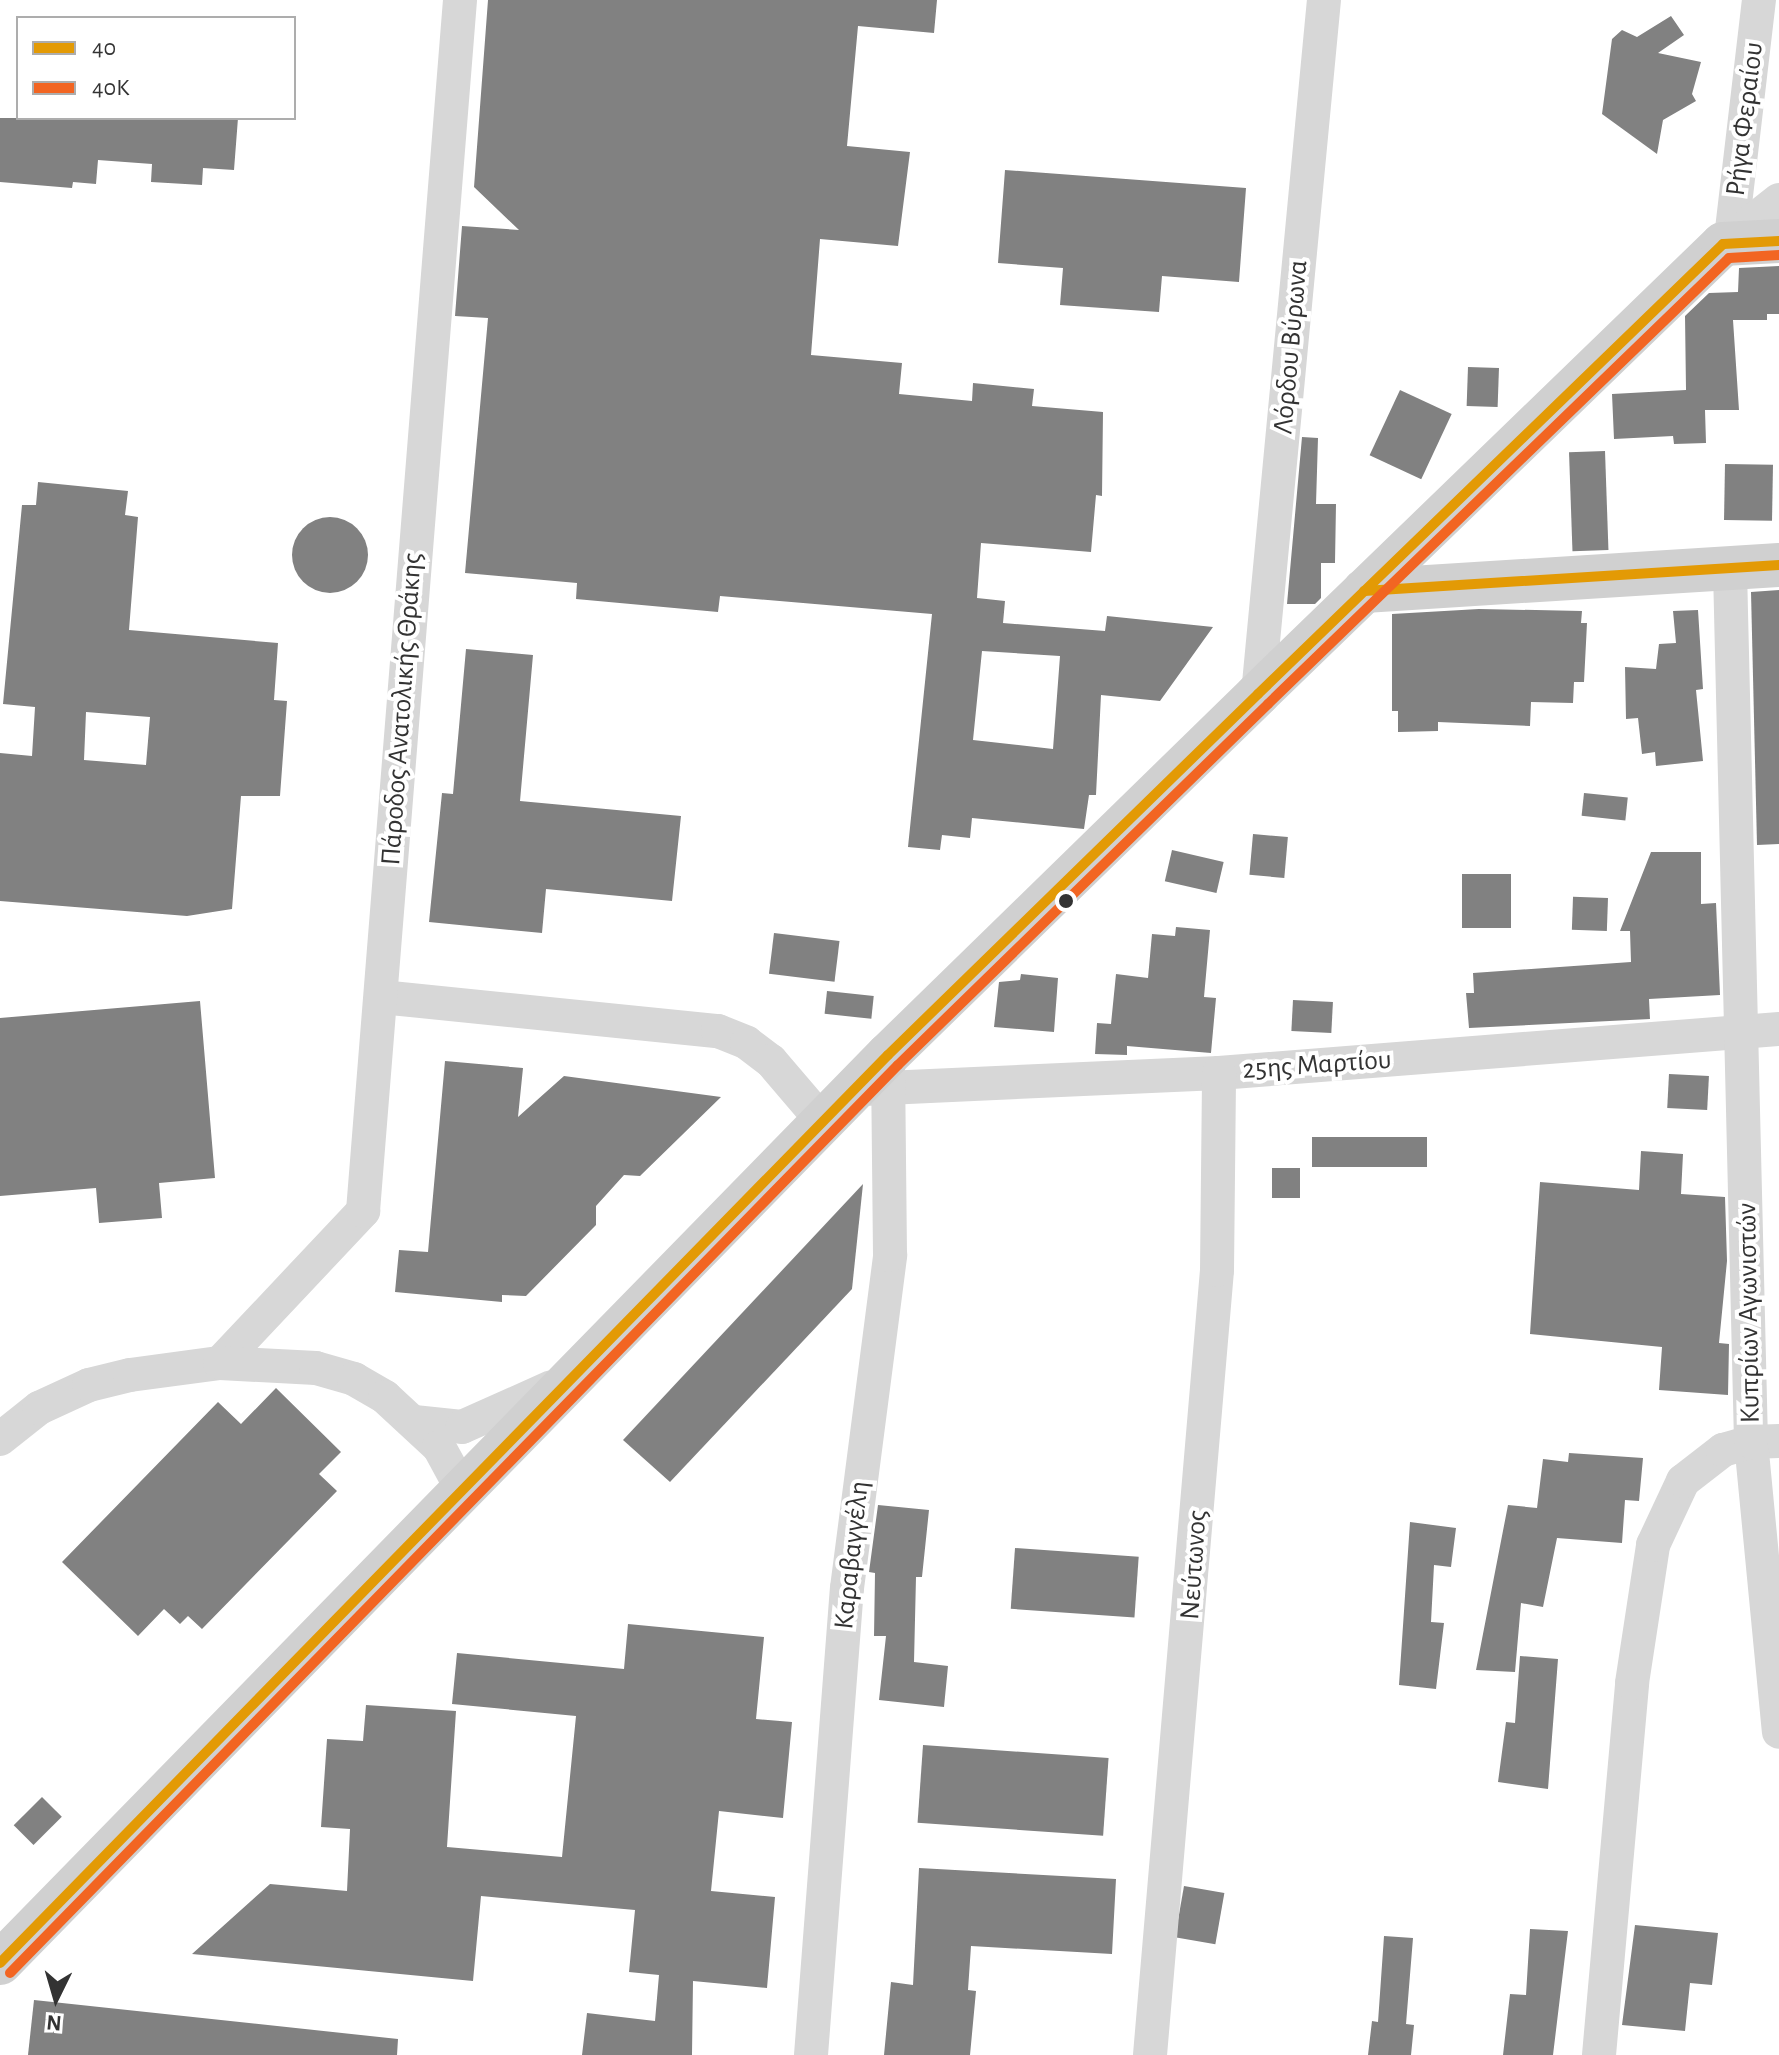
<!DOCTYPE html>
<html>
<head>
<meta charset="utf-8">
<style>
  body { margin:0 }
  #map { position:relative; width:1779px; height:2055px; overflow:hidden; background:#fff; font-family:"Alegreya Sans",sans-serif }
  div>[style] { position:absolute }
  .building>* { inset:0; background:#818181; transform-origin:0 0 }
  .round { border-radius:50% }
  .minor>* { height:34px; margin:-17px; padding:0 17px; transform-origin:17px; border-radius:17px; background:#d7d7d7 }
  .secondary>* { height:44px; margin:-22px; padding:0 22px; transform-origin:22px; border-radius:22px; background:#d0d0d0 }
  .bus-1>* { height:10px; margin:-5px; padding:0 5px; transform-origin:5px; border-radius:5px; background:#e39a05 }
  .bus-2>* { height:10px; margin:-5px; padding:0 5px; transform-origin:5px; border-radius:5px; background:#f26522 }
  .dots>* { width:22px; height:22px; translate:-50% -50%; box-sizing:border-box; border:4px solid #fff; border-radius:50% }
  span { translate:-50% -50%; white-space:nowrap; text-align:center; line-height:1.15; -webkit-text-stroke:8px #fff; paint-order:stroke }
  .street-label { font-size:28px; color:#333 }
  .legend { position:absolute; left:16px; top:16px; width:280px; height:104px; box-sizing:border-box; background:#fff; border:2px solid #adadad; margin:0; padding:10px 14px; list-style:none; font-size:24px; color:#333 }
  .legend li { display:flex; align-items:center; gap:16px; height:40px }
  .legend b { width:40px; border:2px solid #adadad }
  .north { position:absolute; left:16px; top:1959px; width:80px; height:80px; -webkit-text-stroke:6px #fff; paint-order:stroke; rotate:185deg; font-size:22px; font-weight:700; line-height:32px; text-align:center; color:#333 }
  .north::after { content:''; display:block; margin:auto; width:28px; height:36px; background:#333; clip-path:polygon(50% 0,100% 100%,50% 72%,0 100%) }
</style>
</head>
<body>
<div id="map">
  <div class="building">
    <i style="clip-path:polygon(evenodd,488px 0,937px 0,934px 33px,858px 26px,847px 146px,910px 152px,898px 246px,820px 239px,811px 355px,902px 363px,899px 394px,972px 401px,973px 383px,1034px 389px,1032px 406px,1103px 412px,1102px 496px,1096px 495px,1091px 552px,981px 543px,977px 598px,1005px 601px,1003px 623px,1105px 631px,1107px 616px,1213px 627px,1160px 701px,1101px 695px,1096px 795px,1089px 795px,1084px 829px,972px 818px,970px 838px,942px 835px,940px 850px,908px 847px,932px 614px,720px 596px,718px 612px,576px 599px,577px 583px,465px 573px,488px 318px,455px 316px,462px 226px,519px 230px,474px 187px,488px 0,982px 651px,1060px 656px,1053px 749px,973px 740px,982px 651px)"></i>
    <i style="clip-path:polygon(1671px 16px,1684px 35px,1658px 53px,1701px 62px,1692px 94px,1696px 101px,1663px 120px,1657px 154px,1602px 114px,1612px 39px,1622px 30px,1637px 37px)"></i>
    <i style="clip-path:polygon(0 118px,238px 118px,234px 170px,203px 168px,202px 185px,151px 182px,152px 164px,98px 160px,96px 184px,73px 182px,72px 188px,0 182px)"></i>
    <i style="clip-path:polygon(1005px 170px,1246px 188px,1239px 282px,1162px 276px,1159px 312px,1060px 305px,1063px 268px,998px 263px)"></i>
    <i style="clip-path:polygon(1779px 266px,1779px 314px,1767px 314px,1767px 320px,1733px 320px,1739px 410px,1705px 410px,1706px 443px,1674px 444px,1673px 436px,1614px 439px,1612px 394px,1686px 390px,1685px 316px,1709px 293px,1738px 292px,1739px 268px)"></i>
    <i style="left:1468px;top:367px;width:31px;height:39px;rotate:2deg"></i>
    <i style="left:1400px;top:390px;width:57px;height:72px;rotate:25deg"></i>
    <i style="clip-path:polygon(1302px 437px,1318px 438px,1316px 504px,1336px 504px,1335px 563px,1321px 563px,1321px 598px,1315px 604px,1287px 604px)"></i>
    <i style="left:1605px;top:451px;width:99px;height:36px;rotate:88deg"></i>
    <i style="left:1725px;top:464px;width:48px;height:56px;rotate:1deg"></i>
    <i style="clip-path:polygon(evenodd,38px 482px,128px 491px,125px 515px,138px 517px,129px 630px,278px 643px,274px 700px,287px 701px,280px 796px,241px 796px,232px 909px,187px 916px,0 901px,0 753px,32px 756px,35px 707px,3px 704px,22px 505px,36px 505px,38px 482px,86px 712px,150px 717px,146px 765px,84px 760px,86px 712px)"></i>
    <i class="round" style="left:292px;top:517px;width:76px;height:76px"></i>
    <i style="clip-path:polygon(1779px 590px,1779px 844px,1757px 845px,1751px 592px)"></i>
    <i style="clip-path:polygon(1479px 609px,1582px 611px,1581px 623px,1587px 623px,1584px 682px,1574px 682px,1573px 703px,1531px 702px,1530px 726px,1438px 722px,1438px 731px,1398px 732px,1398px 711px,1392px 711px,1392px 614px)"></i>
    <i style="clip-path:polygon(1698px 610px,1703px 689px,1696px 690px,1703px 761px,1656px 766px,1655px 752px,1642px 754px,1638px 718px,1626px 719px,1625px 667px,1656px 669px,1659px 644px,1676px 643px,1673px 611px)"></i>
    <i style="clip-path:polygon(466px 649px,533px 655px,520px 801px,681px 816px,672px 901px,546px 889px,542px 933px,429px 922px,442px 793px,453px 794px)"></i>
    <i style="left:1584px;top:793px;width:44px;height:23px;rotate:6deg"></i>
    <i style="left:1253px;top:834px;width:35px;height:41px;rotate:5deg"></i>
    <i style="left:1172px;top:850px;width:53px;height:32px;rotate:13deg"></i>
    <i style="clip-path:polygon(1651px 852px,1701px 852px,1701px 904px,1716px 903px,1720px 995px,1649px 999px,1650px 1019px,1469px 1028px,1466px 993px,1474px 993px,1473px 973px,1631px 962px,1630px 931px,1620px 931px)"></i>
    <i style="left:1462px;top:874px;width:49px;height:54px"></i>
    <i style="left:1608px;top:898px;width:33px;height:35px;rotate:92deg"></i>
    <i style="clip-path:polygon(1176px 927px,1210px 930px,1204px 997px,1216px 998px,1211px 1053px,1127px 1046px,1127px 1055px,1095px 1054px,1097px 1023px,1111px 1024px,1116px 974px,1148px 978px,1152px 934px,1175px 936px)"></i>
    <i style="left:774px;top:933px;width:66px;height:41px;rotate:7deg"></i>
    <i style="clip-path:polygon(1021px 974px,1058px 978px,1054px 1032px,994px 1027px,999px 982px,1020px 980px)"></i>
    <i style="left:827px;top:991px;width:47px;height:23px;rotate:6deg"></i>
    <i style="left:1293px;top:1000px;width:40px;height:31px;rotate:3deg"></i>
    <i style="clip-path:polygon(200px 1001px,215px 1178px,159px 1183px,162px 1218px,99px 1223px,96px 1188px,0 1196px,0 1018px)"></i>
    <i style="clip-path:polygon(445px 1061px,523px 1068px,518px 1117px,564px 1076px,721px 1097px,640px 1176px,624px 1175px,596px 1206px,596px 1225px,526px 1296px,502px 1295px,502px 1302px,395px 1292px,399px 1250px,428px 1252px)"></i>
    <i style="left:1669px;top:1074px;width:40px;height:34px;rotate:3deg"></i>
    <i style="left:1312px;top:1137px;width:115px;height:30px"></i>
    <i style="clip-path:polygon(1641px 1151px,1683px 1154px,1681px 1194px,1725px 1197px,1727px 1261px,1719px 1343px,1729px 1344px,1728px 1395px,1659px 1390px,1662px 1347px,1530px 1334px,1540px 1182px,1639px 1190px)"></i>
    <i style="left:1272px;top:1168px;width:28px;height:30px"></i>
    <i style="clip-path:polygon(863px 1184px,852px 1289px,670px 1482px,623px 1440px)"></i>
    <i style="clip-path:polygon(276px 1388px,341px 1452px,319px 1474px,337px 1491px,202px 1629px,188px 1616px,180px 1624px,164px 1609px,138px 1636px,62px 1562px,218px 1402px,241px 1424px)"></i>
    <i style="clip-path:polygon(1569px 1453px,1643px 1458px,1639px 1501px,1625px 1500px,1622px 1543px,1557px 1538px,1543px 1607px,1521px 1603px,1515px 1672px,1476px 1670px,1508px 1505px,1537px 1508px,1543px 1459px,1568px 1462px)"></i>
    <i style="clip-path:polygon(878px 1505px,929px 1510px,922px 1577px,916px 1577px,914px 1662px,948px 1666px,944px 1707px,879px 1700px,886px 1636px,874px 1636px,875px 1573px,869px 1572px)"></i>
    <i style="clip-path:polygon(1410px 1522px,1456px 1528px,1451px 1567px,1434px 1565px,1431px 1622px,1444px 1623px,1436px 1689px,1399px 1685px)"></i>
    <i style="left:1015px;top:1548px;width:124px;height:61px;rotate:4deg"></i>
    <i style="clip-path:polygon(628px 1624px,764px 1637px,756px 1719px,792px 1722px,783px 1818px,719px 1811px,711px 1891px,775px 1897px,767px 1988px,693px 1981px,692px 2055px,582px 2055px,587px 2013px,655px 2021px,659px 1975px,629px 1972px,635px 1910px,481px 1896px,473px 1981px,192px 1954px,270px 1884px,347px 1891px,350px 1829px,321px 1827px,327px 1739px,363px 1741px,366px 1705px,456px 1711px,447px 1847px,562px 1857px,576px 1716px,452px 1704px,457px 1653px,624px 1669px)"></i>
    <i style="clip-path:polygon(1520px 1656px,1558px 1659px,1548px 1789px,1498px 1782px,1506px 1722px,1515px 1723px)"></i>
    <i style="left:923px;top:1745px;width:186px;height:78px;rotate:4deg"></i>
    <i style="left:42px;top:1797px;width:28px;height:40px;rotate:45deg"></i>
    <i style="clip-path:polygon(919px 1868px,1116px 1879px,1112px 1954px,971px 1946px,968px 1990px,976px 1991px,970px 2055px,884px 2055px,891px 1982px,913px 1985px)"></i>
    <i style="left:1184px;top:1886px;width:41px;height:52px;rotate:10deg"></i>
    <i style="clip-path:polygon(1635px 1925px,1718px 1933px,1712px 1985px,1690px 1983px,1685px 2031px,1622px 2025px)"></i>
    <i style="clip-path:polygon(1530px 1929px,1568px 1931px,1553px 2055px,1503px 2055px,1510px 1994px,1526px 1995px)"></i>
    <i style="clip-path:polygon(1384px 1936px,1413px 1938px,1406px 2024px,1414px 2025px,1411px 2055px,1368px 2055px,1372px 2021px,1378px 2022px)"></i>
    <i style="clip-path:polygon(34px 2000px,398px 2039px,397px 2055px,28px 2055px)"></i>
  </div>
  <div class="minor">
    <i style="left:1731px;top:238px;width:240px;rotate:-83.3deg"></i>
    <i style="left:1723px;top:244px;width:71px;rotate:-38.2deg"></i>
    <i style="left:1258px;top:694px;width:697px;rotate:-84.57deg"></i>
    <i style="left:381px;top:997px;width:339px;rotate:5.8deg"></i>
    <i style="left:718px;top:1031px;width:31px;rotate:22deg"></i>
    <i style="left:747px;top:1043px;width:30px;rotate:37deg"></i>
    <i style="left:771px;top:1061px;width:82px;rotate:49.5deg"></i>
    <i style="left:864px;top:1089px;width:355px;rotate:-2.6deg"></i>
    <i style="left:1219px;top:1073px;width:562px;rotate:-4.49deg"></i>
    <i style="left:220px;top:1363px;width:209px;rotate:-46.7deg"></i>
    <i style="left:363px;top:1211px;width:1215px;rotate:-85.42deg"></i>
    <i style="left:414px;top:1422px;width:48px;rotate:5.9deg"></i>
    <i style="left:462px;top:1427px;width:98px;rotate:-24deg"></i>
    <i style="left:0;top:1439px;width:50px;rotate:-38.5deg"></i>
    <i style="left:39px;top:1408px;width:55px;rotate:-24.7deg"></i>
    <i style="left:89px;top:1385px;width:42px;rotate:-13.7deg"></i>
    <i style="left:130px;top:1375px;width:91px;rotate:-7.6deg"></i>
    <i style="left:220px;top:1363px;width:96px;rotate:3deg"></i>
    <i style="left:316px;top:1368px;width:40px;rotate:16deg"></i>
    <i style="left:354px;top:1379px;width:36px;rotate:30deg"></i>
    <i style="left:385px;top:1397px;width:74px;rotate:42.8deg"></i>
    <i style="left:439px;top:1447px;width:52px;rotate:61.5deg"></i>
    <i style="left:1779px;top:1441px;width:28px;rotate:178deg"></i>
    <i style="left:1751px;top:1442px;width:291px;rotate:84.5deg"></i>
    <i style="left:811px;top:2055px;width:468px;rotate:-85.6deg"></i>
    <i style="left:847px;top:1588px;width:336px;rotate:-82.6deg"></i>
    <i style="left:890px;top:1255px;width:200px;rotate:-90.6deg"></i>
    <i style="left:1150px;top:2055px;width:788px;rotate:-85.12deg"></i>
    <i style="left:1217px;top:1270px;width:197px;rotate:-89.4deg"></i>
    <i style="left:1599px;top:2055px;width:373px;rotate:-84.9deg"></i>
    <i style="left:1632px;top:1683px;width:140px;rotate:-81.3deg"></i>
    <i style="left:1653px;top:1545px;width:71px;rotate:-64.9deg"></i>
    <i style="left:1683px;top:1481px;width:51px;rotate:-37.8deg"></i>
    <i style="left:1723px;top:1450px;width:29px;rotate:-16deg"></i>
    <i style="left:1751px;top:1442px;width:873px;rotate:-91.38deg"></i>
  </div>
  <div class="secondary">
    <i style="left:1364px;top:591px;width:416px;rotate:-3.6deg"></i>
    <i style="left:0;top:1963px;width:1270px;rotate:-45.64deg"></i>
    <i style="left:888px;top:1055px;width:517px;rotate:-44.29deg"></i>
    <i style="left:1258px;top:694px;width:647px;rotate:-44.06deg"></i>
    <i style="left:1723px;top:244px;width:56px;rotate:-3.1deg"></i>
  </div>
  <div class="bus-1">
    <i style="left:1364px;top:591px;width:416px;rotate:-3.6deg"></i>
    <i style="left:0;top:1963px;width:1270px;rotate:-45.64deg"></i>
    <i style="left:888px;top:1055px;width:517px;rotate:-44.29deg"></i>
    <i style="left:1258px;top:694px;width:647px;rotate:-44.06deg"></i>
    <i style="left:1723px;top:244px;width:56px;rotate:-3.1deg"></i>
  </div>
  <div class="bus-2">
    <i style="left:10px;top:1973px;width:1270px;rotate:-45.64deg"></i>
    <i style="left:898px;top:1065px;width:517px;rotate:-44.29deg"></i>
    <i style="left:1268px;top:704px;width:641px;rotate:-44.05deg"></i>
    <i style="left:1729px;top:258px;width:50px;rotate:-3.4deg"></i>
  </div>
  <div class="dots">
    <i style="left:1066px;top:901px;background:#333"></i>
  </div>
  <div class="street-label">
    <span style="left:1745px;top:119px;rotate:-83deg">Ρήγα Φεραίου</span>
    <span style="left:1291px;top:347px;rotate:-85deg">Λόρδου Βύρωνα</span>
    <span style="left:402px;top:709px;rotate:-86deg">Πάροδος Ανατολικής Θράκης</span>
    <span style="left:1317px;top:1065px;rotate:-4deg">25ης Μαρτίου</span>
    <span style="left:1749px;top:1313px;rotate:-91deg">Κυπρίων Αγωνιστών</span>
    <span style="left:852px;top:1555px;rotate:-84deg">Καραβαγγέλη</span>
    <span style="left:1194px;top:1565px;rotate:-86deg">Νεύτωνος</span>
  </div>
  <ul class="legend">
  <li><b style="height:10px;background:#e39a05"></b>40</li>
  <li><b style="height:10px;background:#f26522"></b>40Κ</li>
  </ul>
  <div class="north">N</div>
</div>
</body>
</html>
